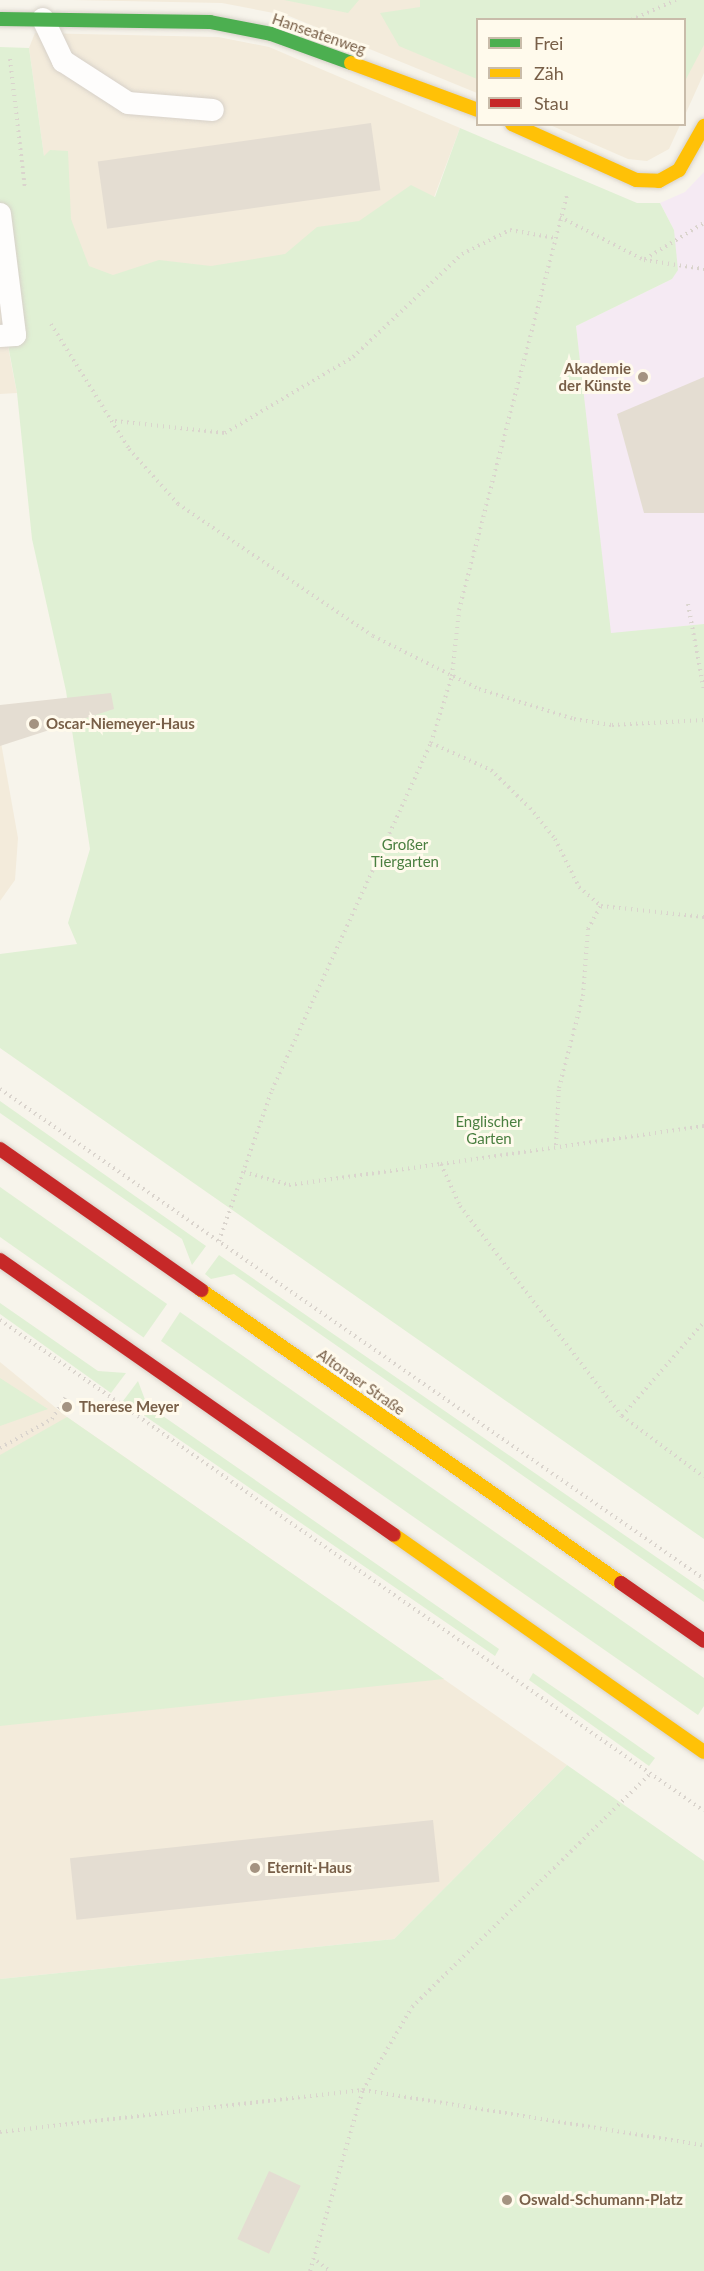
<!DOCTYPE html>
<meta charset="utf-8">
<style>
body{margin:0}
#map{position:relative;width:704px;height:2271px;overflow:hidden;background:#f7f4eb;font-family:Lato,sans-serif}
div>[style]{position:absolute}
.residential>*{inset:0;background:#f3ebdb}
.education>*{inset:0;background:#f5eaf3}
.green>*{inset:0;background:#e0f0d4;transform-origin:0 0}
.building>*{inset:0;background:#e4ddd2;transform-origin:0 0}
.path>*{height:4px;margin-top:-2px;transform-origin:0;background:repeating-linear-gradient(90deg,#dad4cd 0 1.5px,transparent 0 6px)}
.roads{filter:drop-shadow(0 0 2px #d7d1c9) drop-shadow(0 0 2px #d7d1c9)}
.lane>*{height:22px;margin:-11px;padding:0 11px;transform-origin:11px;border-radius:11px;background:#fefdfc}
.fast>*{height:14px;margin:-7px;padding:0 7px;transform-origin:7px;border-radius:7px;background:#4caf50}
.slow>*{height:14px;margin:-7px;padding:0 7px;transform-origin:7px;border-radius:7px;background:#ffc107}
.jam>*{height:14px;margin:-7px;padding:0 7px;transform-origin:7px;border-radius:7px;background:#c62828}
.dots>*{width:16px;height:16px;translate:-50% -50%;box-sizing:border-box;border:3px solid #fffaec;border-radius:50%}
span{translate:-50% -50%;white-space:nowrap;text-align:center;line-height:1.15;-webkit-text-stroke:6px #fffaec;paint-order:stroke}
.street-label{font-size:15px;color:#785f48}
.poi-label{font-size:15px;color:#785f48;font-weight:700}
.right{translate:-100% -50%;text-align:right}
.left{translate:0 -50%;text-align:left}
.park-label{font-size:15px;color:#4a7f40}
.legend{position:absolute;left:476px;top:18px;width:210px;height:108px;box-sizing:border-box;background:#fffaec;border:2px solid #c9bcaa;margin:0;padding:8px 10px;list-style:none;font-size:18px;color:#785f48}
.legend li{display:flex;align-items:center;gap:12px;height:30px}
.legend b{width:30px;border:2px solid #c9bcaa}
</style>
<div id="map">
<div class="residential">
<div style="clip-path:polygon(72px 0,704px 0,704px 73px,685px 115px,684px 20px,478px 20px,477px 93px,289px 16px,222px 3px)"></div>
<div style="clip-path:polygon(35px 33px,218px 37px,269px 47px,460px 128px,416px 245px,63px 293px,29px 48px)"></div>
<div style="clip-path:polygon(550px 125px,680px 125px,669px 149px,647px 161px,628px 159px)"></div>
<div style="clip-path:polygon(0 302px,12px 368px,17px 393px,0 394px)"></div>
<div style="clip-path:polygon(0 737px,18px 838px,15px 880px,0 901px)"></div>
<div style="clip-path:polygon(0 1362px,67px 1417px,567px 1765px,394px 1939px,0 1979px)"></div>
</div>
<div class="education">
<div style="clip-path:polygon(704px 172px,704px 624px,608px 634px,576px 326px,672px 279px,674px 230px,660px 203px,685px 192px)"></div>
</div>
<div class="green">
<div style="clip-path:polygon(284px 0,359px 0,348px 13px)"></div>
<div style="clip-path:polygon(420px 0,704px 0,704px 45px,685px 81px,684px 20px,478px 20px,477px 79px,399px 46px,380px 13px,420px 7px)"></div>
<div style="clip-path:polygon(0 47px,29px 48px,44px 156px,50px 150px,68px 151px,71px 219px,89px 266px,113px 275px,159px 260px,211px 266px,285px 254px,317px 227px,359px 221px,411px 185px,435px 197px,460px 128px,637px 203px,660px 203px,674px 230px,678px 270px,672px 279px,576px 326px,611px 633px,704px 624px,704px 1539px,0 1048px,0 954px,77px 944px,68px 923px,90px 849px,66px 691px,32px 539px,17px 393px,0 302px)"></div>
<div style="clip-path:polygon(0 1101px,206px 1246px,192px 1265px,182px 1239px,0 1113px)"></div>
<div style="left:0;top:1187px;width:204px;height:41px;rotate:35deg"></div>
<div style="clip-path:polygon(219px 1255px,704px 1590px,704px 1602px,234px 1274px,211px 1279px,205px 1274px)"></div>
<div style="clip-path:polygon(0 1303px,98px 1371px,126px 1373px,111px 1393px,0 1314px)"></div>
<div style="clip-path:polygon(180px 1312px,704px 1678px,704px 1706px,698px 1715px,161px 1341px)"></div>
<div style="clip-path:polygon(0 1378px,48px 1409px,0 1426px)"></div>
<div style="clip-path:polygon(138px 1381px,147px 1405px,499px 1649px,495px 1656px,123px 1401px)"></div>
<div style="clip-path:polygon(67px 1417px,444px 1679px,0 1726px,0 1455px)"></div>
<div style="clip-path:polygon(533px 1673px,578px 1704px,655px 1758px,649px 1766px,529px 1680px)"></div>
<div style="clip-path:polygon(567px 1765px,704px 1861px,704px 2271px,0 2271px,0 1979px,394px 1939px)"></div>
</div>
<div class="building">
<div style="left:371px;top:123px;width:68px;height:276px;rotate:82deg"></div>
<div style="clip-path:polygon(704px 377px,704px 513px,644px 513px,617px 414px)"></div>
<div style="clip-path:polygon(111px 693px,114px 709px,0 746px,0 705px)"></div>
<div style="left:433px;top:1820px;width:62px;height:365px;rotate:84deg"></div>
<div style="left:269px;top:2171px;width:35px;height:75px;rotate:25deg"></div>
</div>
<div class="path">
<div style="left:631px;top:20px;width:49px;rotate:-24deg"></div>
<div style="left:10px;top:59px;width:130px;rotate:83.4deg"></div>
<div style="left:560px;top:217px;width:94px;rotate:27.1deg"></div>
<div style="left:644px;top:260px;width:61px;rotate:8.5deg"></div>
<div style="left:645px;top:259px;width:69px;rotate:-31.4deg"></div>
<div style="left:51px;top:324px;width:147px;rotate:58deg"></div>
<div style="left:129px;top:449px;width:74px;rotate:48.3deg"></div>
<div style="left:178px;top:504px;width:235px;rotate:34.1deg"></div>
<div style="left:373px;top:636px;width:119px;rotate:26.6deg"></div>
<div style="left:479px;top:689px;width:100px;rotate:17.5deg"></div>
<div style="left:574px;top:719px;width:38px;rotate:9deg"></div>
<div style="left:612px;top:725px;width:92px;rotate:-3.1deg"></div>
<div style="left:115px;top:421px;width:111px;rotate:6.2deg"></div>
<div style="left:225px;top:433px;width:149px;rotate:-30.7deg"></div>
<div style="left:353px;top:357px;width:150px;rotate:-43.4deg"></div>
<div style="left:462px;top:254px;width:54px;rotate:-26.6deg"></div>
<div style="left:510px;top:230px;width:46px;rotate:10.1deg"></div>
<div style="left:688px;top:604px;width:87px;rotate:79.5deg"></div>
<div style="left:431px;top:743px;width:66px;rotate:24.2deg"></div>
<div style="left:491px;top:770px;width:54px;rotate:44.3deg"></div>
<div style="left:530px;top:808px;width:40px;rotate:51deg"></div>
<div style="left:555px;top:839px;width:54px;rotate:63.4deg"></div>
<div style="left:579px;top:887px;width:29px;rotate:41deg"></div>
<div style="left:601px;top:906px;width:104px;rotate:6.1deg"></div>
<div style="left:0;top:1089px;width:858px;rotate:34.84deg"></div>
<div style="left:556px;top:1145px;width:57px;rotate:-87deg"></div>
<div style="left:559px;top:1088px;width:95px;rotate:-75.4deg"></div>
<div style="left:583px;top:996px;width:67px;rotate:-85.7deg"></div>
<div style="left:588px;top:929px;width:26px;rotate:-61deg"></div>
<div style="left:441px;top:1164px;width:266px;rotate:-8.2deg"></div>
<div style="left:244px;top:1172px;width:47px;rotate:16.1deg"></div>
<div style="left:289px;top:1185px;width:153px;rotate:-7.9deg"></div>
<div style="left:441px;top:1164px;width:46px;rotate:65.7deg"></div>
<div style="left:460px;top:1206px;width:265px;rotate:52.4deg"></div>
<div style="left:622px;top:1416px;width:102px;rotate:36.6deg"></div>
<div style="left:219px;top:1241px;width:160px;rotate:-70.7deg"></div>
<div style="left:272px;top:1090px;width:382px;rotate:-65.4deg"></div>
<div style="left:431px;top:743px;width:70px;rotate:-72.6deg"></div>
<div style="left:452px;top:676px;width:66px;rotate:-83.9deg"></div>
<div style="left:459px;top:610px;width:431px;rotate:-75.4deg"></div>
<div style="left:0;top:1320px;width:858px;rotate:34.89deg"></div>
<div style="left:622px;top:1416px;width:125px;rotate:-48.9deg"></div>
<div style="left:0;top:1448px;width:60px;rotate:-29.1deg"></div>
<div style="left:52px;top:1419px;width:25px;rotate:-58deg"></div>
<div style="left:0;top:2132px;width:365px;rotate:-6.6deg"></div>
<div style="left:363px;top:2090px;width:345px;rotate:9.2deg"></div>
<div style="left:317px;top:2261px;width:16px;rotate:38deg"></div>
<div style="left:310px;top:2271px;width:189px;rotate:-73.7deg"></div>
<div style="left:363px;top:2090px;width:96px;rotate:-59.4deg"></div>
<div style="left:412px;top:2007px;width:334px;rotate:-44.4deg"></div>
</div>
<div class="roads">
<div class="lane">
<div style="left:43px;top:19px;width:47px;rotate:64.5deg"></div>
<div style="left:63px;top:61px;width:77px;rotate:32.9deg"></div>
<div style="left:128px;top:103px;width:85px;rotate:4.7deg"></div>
<div style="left:0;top:214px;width:122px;rotate:82.9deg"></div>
<div style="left:15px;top:335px;width:15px;rotate:176deg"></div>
</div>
<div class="fast">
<div style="left:0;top:19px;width:210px;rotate:0.8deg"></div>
<div style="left:210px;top:22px;width:62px;rotate:11.1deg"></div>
<div style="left:271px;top:34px;width:85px;rotate:19.9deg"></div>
</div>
<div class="slow">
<div style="left:351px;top:63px;width:135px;rotate:20.3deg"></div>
<div style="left:512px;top:124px;width:136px;rotate:24.3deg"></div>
<div style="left:636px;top:180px;width:23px;rotate:2deg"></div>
<div style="left:659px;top:181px;width:23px;rotate:-29deg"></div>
<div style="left:679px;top:170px;width:51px;rotate:-60.4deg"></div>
<div style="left:201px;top:1290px;width:512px;rotate:34.9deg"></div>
<div style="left:394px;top:1535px;width:378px;rotate:35deg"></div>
</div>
<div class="jam">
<div style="left:0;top:1149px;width:246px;rotate:35deg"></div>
<div style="left:0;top:1260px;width:480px;rotate:34.9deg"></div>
<div style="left:621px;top:1583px;width:101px;rotate:34.9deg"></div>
</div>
</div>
<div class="dots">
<div style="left:643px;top:377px;background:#a49381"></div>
<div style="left:34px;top:724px;background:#a49381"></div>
<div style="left:67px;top:1407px;background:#a49381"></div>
<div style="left:255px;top:1868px;background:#a49381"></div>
<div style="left:507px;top:2200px;background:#a49381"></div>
</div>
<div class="street-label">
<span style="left:319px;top:34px;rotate:19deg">Hanseatenweg</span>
<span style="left:361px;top:1382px;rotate:35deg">Altonaer Straße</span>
</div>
<div class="poi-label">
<span class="right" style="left:631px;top:377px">Akademie<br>der Künste</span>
<span class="left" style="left:46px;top:724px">Oscar-Niemeyer-Haus</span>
<span class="left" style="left:79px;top:1407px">Therese Meyer</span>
<span class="left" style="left:267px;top:1868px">Eternit-Haus</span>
<span class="left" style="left:519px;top:2200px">Oswald-Schumann-Platz</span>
</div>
<div class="park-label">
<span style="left:405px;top:853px">Großer<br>Tiergarten</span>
<span style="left:489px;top:1130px">Englischer<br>Garten</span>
</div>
<ul class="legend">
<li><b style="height:8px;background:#4caf50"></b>Frei</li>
<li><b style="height:8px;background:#ffc107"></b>Zäh</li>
<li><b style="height:8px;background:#c62828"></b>Stau</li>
</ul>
</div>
